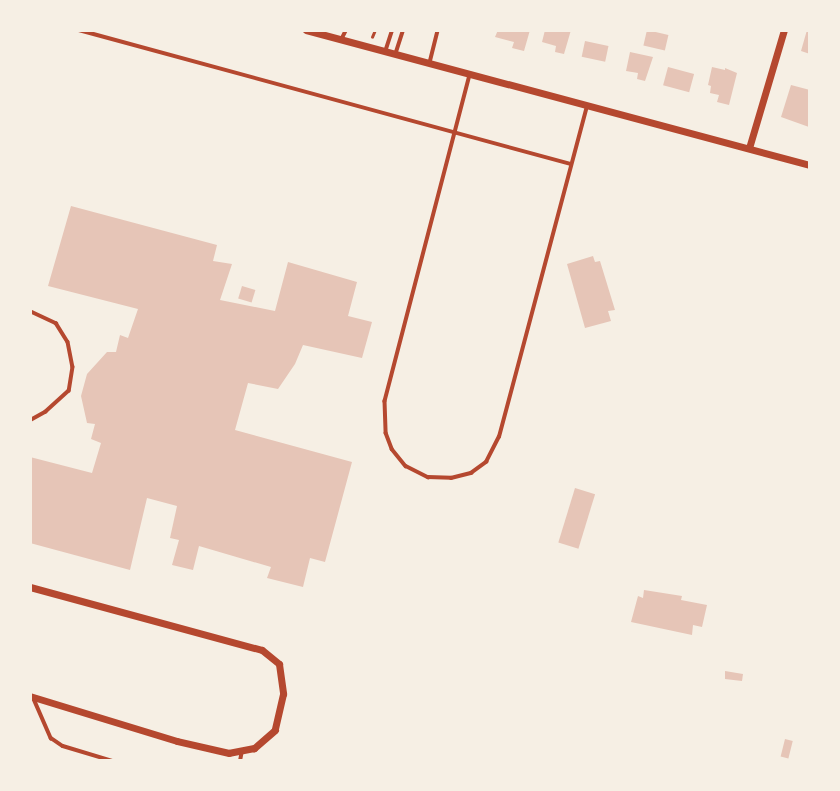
<!DOCTYPE html>
<style>
body{margin:0}
#map{position:relative;width:840px;height:791px;overflow:hidden;background:#f6efe4;font-family:Helvetica,sans-serif}
div>[style]{position:absolute}
.building>*{inset:0;background:#e6c5b7;transform-origin:0 0}
.path>*{height:2.5px;margin:-1.25px;padding:0 1.25px;transform-origin:1.25px;border-radius:1.25px;background:#b5482f}
.service>*{height:3.5px;margin:-1.75px;padding:0 1.75px;transform-origin:1.75px;border-radius:1.75px;background:#b5482f}
.minor>*{height:7px;margin:-3.5px;padding:0 3.5px;transform-origin:3.5px;border-radius:3.5px;background:#b5482f}
span{translate:-50% -50%;white-space:nowrap;text-align:center;line-height:1.15;-webkit-text-stroke:6px #f6efe4;paint-order:stroke}
.frame{position:absolute;inset:0;border:32px solid #f6efe4;pointer-events:none}
</style>
<div id="map">
<div class="building">
<div style="clip-path:polygon(498px 30px,530px 30px,524px 51px,512px 48px,514px 42px,495px 37px)"></div>
<div style="clip-path:polygon(545px 30px,571px 30px,564px 54px,555px 52px,556px 46px,542px 42px)"></div>
<div style="left:647px;top:30px;width:22px;height:16px;rotate:13deg"></div>
<div style="clip-path:polygon(807px 30px,810px 30px,810px 54px,801px 51px)"></div>
<div style="left:585px;top:41px;width:24px;height:16px;rotate:12deg"></div>
<div style="clip-path:polygon(630px 52px,653px 57px,645px 81px,637px 79px,638px 73px,626px 71px)"></div>
<div style="left:668px;top:67px;width:27px;height:19px;rotate:15deg"></div>
<div style="clip-path:polygon(712px 67px,725px 70px,725px 68px,737px 73px,729px 105px,717px 102px,719px 95px,710px 93px,711px 86px,708px 85px)"></div>
<div style="clip-path:polygon(791px 85px,810px 90px,809px 127px,781px 117px)"></div>
<div style="clip-path:polygon(71px 206px,217px 245px,213px 261px,232px 264px,220px 300px,275px 311px,288px 262px,357px 282px,348px 316px,372px 322px,362px 358px,303px 345px,295px 364px,278px 389px,248px 383px,235px 430px,352px 462px,325px 562px,310px 558px,303px 587px,267px 578px,271px 567px,199px 546px,193px 570px,172px 565px,179px 540px,170px 538px,177px 506px,147px 498px,130px 570px,30px 543px,30px 457px,92px 473px,101px 443px,91px 439px,95px 424px,87px 423px,81px 396px,87px 374px,107px 352px,116px 352px,120px 335px,128px 338px,138px 309px,48px 286px)"></div>
<div style="clip-path:polygon(593px 256px,595px 262px,600px 261px,615px 310px,608px 311px,611px 321px,585px 328px,567px 264px)"></div>
<div style="left:242px;top:286px;width:14px;height:13px;rotate:17deg"></div>
<div style="left:575px;top:488px;width:21px;height:57px;rotate:17deg"></div>
<div style="clip-path:polygon(644px 590px,682px 596px,681px 600px,707px 605px,702px 627px,693px 625px,692px 635px,631px 622px,638px 596px,643px 598px)"></div>
<div style="clip-path:polygon(725px 671px,743px 674px,742px 681px,725px 679px)"></div>
<div style="left:785px;top:739px;width:8px;height:18px;rotate:14deg"></div>
</div>
<div class="path">
<div style="left:372px;top:37px;width:8px;rotate:-67deg"></div>
</div>
<div class="service">
<div style="left:79px;top:30px;width:510px;rotate:15.24deg"></div>
<div style="left:342px;top:38px;width:9px;rotate:-63deg"></div>
<div style="left:386px;top:49px;width:20px;rotate:-72deg"></div>
<div style="left:396px;top:52px;width:23px;rotate:-72deg"></div>
<div style="left:430px;top:61px;width:32px;rotate:-76deg"></div>
<div style="left:470px;top:75px;width:337px;rotate:104.6deg"></div>
<div style="left:385px;top:401px;width:32px;rotate:88deg"></div>
<div style="left:386px;top:433px;width:17px;rotate:69deg"></div>
<div style="left:392px;top:449px;width:22px;rotate:51deg"></div>
<div style="left:406px;top:466px;width:25px;rotate:27deg"></div>
<div style="left:428px;top:477px;width:23px;rotate:2deg"></div>
<div style="left:451px;top:478px;width:21px;rotate:-14deg"></div>
<div style="left:471px;top:473px;width:19px;rotate:-36deg"></div>
<div style="left:486px;top:462px;width:28px;rotate:-63deg"></div>
<div style="left:499px;top:437px;width:342px;rotate:-75.1deg"></div>
<div style="left:30px;top:311px;width:29px;rotate:25deg"></div>
<div style="left:56px;top:323px;width:22px;rotate:58deg"></div>
<div style="left:68px;top:342px;width:25px;rotate:79deg"></div>
<div style="left:73px;top:367px;width:24px;rotate:99deg"></div>
<div style="left:69px;top:391px;width:31px;rotate:138deg"></div>
<div style="left:46px;top:412px;width:18px;rotate:151deg"></div>
<div style="left:34px;top:699px;width:43px;rotate:66.4deg"></div>
<div style="left:51px;top:738px;width:14px;rotate:34deg"></div>
<div style="left:63px;top:746px;width:52px;rotate:16.7deg"></div>
<div style="left:240px;top:761px;width:10px;rotate:-79deg"></div>
</div>
<div class="minor">
<div style="left:306px;top:30px;width:522px;rotate:15deg"></div>
<div style="left:749px;top:148px;width:123px;rotate:-73.5deg"></div>
<div style="left:30px;top:587px;width:240px;rotate:15.2deg"></div>
<div style="left:262px;top:650px;width:22px;rotate:39deg"></div>
<div style="left:279px;top:664px;width:30px;rotate:82deg"></div>
<div style="left:283px;top:694px;width:37px;rotate:103deg"></div>
<div style="left:275px;top:730px;width:28px;rotate:139deg"></div>
<div style="left:254px;top:748px;width:25px;rotate:169deg"></div>
<div style="left:229px;top:753px;width:53px;rotate:-167deg"></div>
<div style="left:177px;top:741px;width:154px;rotate:-163deg"></div>
</div>
<div class="frame"></div>
</div>
